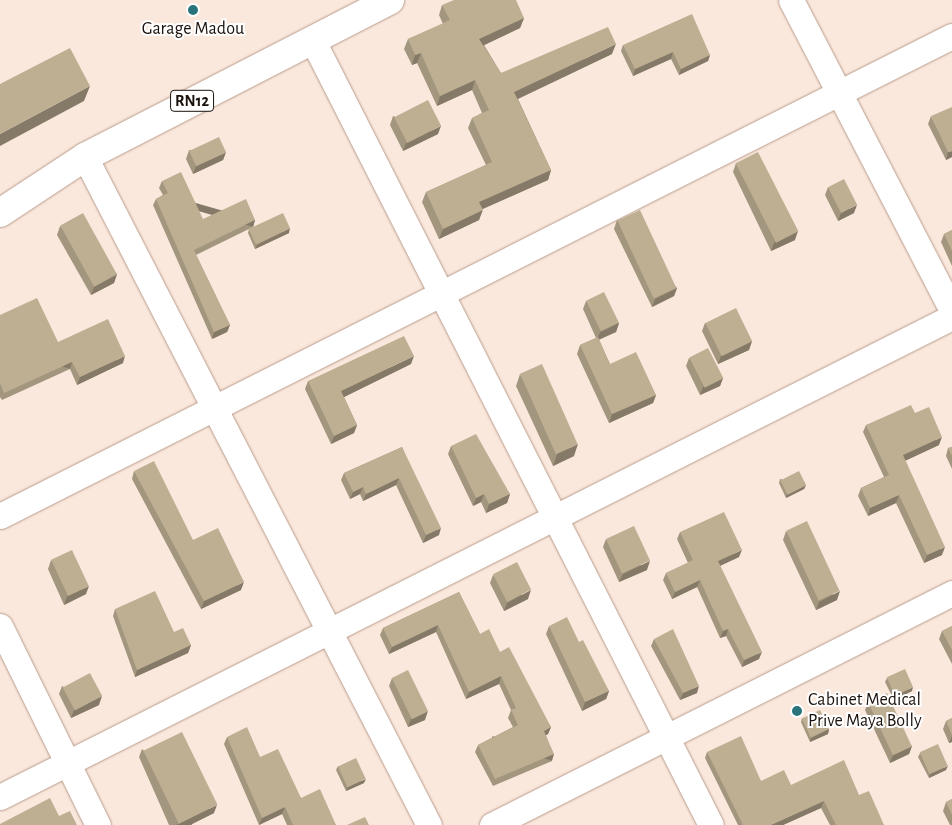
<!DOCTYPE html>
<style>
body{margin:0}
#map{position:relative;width:952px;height:825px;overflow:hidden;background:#fbe8dd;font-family:"Alegreya Sans",sans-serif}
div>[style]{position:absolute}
.roads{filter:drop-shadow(0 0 1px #b99c8b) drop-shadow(0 0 1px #b99c8b)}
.minor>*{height:25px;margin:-12.5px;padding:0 12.5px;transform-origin:12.5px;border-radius:12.5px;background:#fff}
.major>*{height:28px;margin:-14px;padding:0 14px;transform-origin:14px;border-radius:14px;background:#fff}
.wall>*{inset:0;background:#a3967e}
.shaded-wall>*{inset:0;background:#857a67;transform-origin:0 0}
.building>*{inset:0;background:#beaf93;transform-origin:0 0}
.dots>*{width:14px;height:14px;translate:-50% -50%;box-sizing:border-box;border:2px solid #fff;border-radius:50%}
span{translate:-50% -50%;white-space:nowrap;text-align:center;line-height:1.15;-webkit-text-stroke:4px #fff;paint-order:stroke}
.shield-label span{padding:1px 4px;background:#fff;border:1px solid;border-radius:4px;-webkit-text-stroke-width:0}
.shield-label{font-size:16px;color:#1b110b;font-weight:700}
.poi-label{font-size:18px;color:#1b110b}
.left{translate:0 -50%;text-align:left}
</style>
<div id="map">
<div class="roads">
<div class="minor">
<div style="left:791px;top:0;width:350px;rotate:62.6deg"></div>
<div style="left:312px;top:39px;width:881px;rotate:63.09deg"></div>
<div style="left:85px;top:157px;width:751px;rotate:62.75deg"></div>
<div style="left:0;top:516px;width:1066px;rotate:-26.76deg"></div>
<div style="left:0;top:626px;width:222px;rotate:63.8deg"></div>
<div style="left:0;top:797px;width:1066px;rotate:-26.76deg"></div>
<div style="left:492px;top:825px;width:515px;rotate:-26.76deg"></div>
</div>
<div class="major">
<div style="left:0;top:213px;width:102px;rotate:-33.4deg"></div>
<div style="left:85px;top:157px;width:343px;rotate:-27.2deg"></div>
</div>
</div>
<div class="wall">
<div style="clip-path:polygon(442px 5px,524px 18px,520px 28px,484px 45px,501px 73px,612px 54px,518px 99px,551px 170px,548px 180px,482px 209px,479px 220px,439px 239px,422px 202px,426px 192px,486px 165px,468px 128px,472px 118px,482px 113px,472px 90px,437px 106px,417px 63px,412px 65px,404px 49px,408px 39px,443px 24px,439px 15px)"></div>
<div style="clip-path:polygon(623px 45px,710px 55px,708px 61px,679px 75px,671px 59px,633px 76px,621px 51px)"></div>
<div style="clip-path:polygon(393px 116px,438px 134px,403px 151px,390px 125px)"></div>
<div style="clip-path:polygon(931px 116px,952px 157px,946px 160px,928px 124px)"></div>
<div style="clip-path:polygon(189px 150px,226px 152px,223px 160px,193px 174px,186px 159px)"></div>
<div style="clip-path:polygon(736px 163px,795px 240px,771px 251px,733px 172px)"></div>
<div style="clip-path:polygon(162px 181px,203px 219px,255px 220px,253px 227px,196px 255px,230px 325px,227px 332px,212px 339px,153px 205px,156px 199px,163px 195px,159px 188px)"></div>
<div style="clip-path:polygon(828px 187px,854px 213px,838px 221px,825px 195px)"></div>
<div style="clip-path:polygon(617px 220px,677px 288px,674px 296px,652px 307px,614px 229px)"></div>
<div style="clip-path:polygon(60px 226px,117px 274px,114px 283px,91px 295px,57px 235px)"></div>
<div style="clip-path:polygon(249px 229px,289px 233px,255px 249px,248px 233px)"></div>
<div style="clip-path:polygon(952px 230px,952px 266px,941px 242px,944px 234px)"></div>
<div style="clip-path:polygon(586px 301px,619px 323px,616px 332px,599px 340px,610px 364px,656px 395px,653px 403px,609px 423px,577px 354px,580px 345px,596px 338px,583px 309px)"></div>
<div style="clip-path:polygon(0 315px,58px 342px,123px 363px,77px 385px,70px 369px,2px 400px,0 397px)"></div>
<div style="clip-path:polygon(705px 323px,752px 341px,749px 350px,718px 364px,702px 331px)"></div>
<div style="clip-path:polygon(689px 358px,723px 378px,720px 386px,700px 395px,686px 366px)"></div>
<div style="clip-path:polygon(411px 364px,344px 397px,357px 425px,354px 433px,331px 444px,305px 389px,308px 381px)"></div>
<div style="clip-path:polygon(520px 374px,574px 456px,553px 466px,516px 386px)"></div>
<div style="clip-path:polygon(915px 413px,939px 445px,905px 461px,942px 555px,924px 563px,896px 503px,868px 516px,858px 496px,861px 488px,884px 477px,863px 432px,866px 425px)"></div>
<div style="clip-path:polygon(451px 446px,510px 494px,507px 503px,486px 513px,481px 502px,473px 506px,448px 454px)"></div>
<div style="clip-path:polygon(402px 447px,439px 535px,423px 543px,396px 485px,363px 501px,360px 494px,350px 499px,341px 480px,344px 473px)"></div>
<div style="clip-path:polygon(952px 447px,952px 469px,946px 456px,948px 448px)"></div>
<div style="clip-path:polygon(134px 471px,193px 540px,241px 590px,201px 609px,132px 479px)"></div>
<div style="clip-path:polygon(780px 479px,806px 485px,804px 489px,786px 498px,779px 483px)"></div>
<div style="clip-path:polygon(786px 531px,837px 600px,816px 610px,783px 540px)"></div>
<div style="clip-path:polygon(680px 532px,739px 557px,720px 566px,759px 659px,742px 667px,726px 636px,720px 638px,697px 587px,672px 599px,663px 580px,666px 573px,688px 563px,677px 539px)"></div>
<div style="clip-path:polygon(606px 539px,647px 570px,619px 582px,603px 547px)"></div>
<div style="clip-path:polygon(51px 560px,86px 594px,64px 605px,48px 569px)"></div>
<div style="clip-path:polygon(493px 575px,528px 599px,504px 611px,490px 583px)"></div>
<div style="clip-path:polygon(459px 592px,480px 634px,500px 652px,551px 727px,548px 734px,546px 735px,552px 761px,493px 786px,475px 752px,478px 745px,513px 727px,508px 718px,511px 710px,499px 684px,466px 699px,436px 632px,389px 654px,380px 635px,383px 628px)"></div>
<div style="clip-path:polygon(115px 609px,174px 632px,191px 645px,188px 653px,135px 677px,113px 616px)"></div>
<div style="clip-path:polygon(549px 626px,579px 642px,609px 691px,606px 699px,582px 711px,546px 634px)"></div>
<div style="clip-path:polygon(952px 626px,952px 664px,939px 639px,942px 631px)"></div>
<div style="clip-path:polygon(654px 639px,697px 693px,680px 700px,651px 646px)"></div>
<div style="clip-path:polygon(392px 678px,425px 720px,408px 727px,389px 686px)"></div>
<div style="clip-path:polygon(887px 678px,912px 691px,894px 700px,885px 682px)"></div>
<div style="clip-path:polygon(62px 686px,99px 705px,71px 718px,59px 694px)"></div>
<div style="clip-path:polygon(868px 702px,912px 746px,909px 754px,890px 763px,865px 710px)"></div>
<div style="clip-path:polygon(802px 718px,829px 729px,828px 734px,810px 742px,801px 722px)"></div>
<div style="clip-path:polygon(952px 718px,952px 742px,949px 743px,943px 729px,946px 721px)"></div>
<div style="clip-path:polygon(227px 737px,260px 757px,301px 798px,336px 825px,287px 825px,282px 814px,259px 825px,224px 744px)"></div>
<div style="clip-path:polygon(142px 749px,214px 813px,192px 824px,192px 825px,169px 825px,139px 757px)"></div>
<div style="clip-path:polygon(707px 752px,761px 781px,859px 795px,884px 825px,830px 825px,821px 808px,783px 825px,738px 825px,705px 758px)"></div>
<div style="clip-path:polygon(920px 753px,946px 770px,929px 778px,918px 757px)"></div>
<div style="clip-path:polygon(338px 766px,364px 783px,346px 791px,336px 770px)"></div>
<div style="clip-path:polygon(952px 799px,952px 825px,950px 825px,943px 811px,946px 802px)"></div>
</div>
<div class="shaded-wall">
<div style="clip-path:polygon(524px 18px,520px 28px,476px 49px,479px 39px)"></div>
<div style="clip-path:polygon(616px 44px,612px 54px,511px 102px,514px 92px)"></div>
<div style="clip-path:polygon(673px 52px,671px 59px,633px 76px,635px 69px)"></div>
<div style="clip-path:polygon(421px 53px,417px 63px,412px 65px,415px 55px)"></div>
<div style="clip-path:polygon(710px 55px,708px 61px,679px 75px,681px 69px)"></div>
<div style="clip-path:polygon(475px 80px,472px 90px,437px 106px,440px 96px)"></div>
<div style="clip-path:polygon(90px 86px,84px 101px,0 146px,0 134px)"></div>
<div style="clip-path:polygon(441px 126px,438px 134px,403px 151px,406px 143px)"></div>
<div style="clip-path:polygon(952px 151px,952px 157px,946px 160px,948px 152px)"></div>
<div style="clip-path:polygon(226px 152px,223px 160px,193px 174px,196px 166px)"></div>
<div style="clip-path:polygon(551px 170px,548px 180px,476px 212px,479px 202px)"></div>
<div style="clip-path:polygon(857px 205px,854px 213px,838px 221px,841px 213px)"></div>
<div style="clip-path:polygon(483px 210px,479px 220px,439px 239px,443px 229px)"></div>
<div style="left:255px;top:220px;width:7px;height:68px;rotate:106deg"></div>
<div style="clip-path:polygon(290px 228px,289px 233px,255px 249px,257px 245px)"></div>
<div style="clip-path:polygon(798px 231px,795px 240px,771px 251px,774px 243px)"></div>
<div style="clip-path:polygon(117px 274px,114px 283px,91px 295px,94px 287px)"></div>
<div style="clip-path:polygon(677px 288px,674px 296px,652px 307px,655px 299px)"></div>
<div style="clip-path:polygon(619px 323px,616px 332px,597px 340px,600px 332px)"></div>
<div style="clip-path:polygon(230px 325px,227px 332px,212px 339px,214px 332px)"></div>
<div style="clip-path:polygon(752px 341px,749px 350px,718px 364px,721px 356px)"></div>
<div style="clip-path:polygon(125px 356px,123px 363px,77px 385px,80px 377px)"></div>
<div style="clip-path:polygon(414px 356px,411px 364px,338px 400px,341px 391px)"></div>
<div style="left:72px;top:362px;width:7px;height:75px;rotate:106deg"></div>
<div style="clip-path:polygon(723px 378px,720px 386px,700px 395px,703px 387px)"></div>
<div style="clip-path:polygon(656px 395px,653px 403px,609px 423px,612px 414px)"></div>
<div style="clip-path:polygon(357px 425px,354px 433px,331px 444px,334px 436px)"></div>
<div style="clip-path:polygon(942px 437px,939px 445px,900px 463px,903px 455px)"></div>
<div style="clip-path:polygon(578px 444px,574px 456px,553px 466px,557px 454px)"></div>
<div style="clip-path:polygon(399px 478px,396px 485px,363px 501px,366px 494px)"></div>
<div style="clip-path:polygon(806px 485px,804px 489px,786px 498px,787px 494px)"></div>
<div style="clip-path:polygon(363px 487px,360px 494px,350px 499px,353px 492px)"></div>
<div style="clip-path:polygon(484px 494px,481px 502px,473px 506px,476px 498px)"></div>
<div style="clip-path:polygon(510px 494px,507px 503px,486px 513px,489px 504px)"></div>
<div style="clip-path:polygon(899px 495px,896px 503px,868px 516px,870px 508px)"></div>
<div style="clip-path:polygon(441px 528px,439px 535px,423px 543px,426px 535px)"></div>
<div style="clip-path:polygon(945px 547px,942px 555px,924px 563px,927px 555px)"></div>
<div style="clip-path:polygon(742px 550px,739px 557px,715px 568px,718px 561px)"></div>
<div style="clip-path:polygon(650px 561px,647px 570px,619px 582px,623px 574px)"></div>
<div style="clip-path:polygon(700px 580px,697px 587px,672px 599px,675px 592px)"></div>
<div style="clip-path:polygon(244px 582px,241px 590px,201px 609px,204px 601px)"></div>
<div style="clip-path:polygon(89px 586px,86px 594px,64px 605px,67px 596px)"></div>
<div style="clip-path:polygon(531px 590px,528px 599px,504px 611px,507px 603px)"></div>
<div style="clip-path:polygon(840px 591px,837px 600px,816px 610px,819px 602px)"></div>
<div style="clip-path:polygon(438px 625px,436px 632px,389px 654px,392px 647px)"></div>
<div style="clip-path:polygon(728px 629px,726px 636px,720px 638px,723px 631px)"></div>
<div style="clip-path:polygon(191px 645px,188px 653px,135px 677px,137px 670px)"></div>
<div style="clip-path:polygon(762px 652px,759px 659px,742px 667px,744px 660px)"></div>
<div style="clip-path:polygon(501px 676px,499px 684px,466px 699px,469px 692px)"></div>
<div style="clip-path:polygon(699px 686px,697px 693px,680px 700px,683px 693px)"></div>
<div style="clip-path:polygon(913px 687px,912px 691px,894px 700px,896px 696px)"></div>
<div style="clip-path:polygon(609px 691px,606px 699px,582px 711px,585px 702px)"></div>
<div style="clip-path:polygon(102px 696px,99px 705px,71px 718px,74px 710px)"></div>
<div style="clip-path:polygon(428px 711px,425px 720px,408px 727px,411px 719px)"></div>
<div style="clip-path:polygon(551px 727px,548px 734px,541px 738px,544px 731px)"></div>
<div style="clip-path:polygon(829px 729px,828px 734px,810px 742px,811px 738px)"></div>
<div style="clip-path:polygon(952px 736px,952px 742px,949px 743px)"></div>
<div style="clip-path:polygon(912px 746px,909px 754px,890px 763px,893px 755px)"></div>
<div style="left:554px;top:754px;width:7px;height:64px;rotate:106deg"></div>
<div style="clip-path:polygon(948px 766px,946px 770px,929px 778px,930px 774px)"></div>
<div style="clip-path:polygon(366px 779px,364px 783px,346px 791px,348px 787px)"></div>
<div style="clip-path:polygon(824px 801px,821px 808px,783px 825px,771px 825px)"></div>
<div style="clip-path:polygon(217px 805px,214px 813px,190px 825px,176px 825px)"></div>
<div style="clip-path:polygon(285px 807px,282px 814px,259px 825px,262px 818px)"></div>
</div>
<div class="building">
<div style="clip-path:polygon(454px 0,516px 0,524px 18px,479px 39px,501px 73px,608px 27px,616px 44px,514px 92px,551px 170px,479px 202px,483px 210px,443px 229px,426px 192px,492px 162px,472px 118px,489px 110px,475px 80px,440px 96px,421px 53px,415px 55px,408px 39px,450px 20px,442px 5px)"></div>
<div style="clip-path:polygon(692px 14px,710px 55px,681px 69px,673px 52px,635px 69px,623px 45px)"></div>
<div style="clip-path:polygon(70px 48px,90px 86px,0 134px,0 84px)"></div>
<div style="left:428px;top:100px;width:29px;height:38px;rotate:63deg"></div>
<div style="clip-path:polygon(952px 107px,952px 151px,948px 152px,931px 116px)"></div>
<div style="left:219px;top:137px;width:17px;height:33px;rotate:65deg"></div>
<div style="left:758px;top:152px;width:89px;height:25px;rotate:63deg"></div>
<div style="clip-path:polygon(181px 172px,203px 219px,246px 199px,255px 220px,194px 250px,230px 325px,214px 332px,156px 199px,168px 193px,162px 181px)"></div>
<div style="left:844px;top:179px;width:29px;height:18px;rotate:63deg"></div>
<div style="left:640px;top:210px;width:86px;height:25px;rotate:65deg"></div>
<div style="left:83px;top:213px;width:70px;height:26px;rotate:61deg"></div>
<div style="left:283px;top:213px;width:17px;height:38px;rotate:65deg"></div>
<div style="clip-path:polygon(952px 230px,952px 251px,944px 234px)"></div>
<div style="left:604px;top:292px;width:34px;height:20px;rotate:64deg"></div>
<div style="clip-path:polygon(37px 298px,58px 342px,108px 319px,125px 356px,80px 377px,72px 362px,4px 393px,0 383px,0 315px)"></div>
<div style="left:736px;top:308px;width:37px;height:34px;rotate:64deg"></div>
<div style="clip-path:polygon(404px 336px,414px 356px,341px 391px,357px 425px,334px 436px,308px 381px)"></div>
<div style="clip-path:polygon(598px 337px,610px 364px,636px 352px,656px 395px,612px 414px,580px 345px)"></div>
<div style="left:708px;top:348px;width:34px;height:21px;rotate:63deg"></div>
<div style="left:542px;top:364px;width:88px;height:24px;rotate:66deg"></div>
<div style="clip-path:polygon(911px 405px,915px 413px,929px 407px,942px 437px,903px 455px,945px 547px,927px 555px,899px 495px,870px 508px,861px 488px,889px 475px,866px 425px)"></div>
<div style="clip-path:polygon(476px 434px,510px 494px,489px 504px,484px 494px,476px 498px,451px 446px)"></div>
<div style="clip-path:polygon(402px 447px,441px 528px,426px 535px,399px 478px,366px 494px,363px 487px,353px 492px,344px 473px)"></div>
<div style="clip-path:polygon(952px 447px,952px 456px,948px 448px)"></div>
<div style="clip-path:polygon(154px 461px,193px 540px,218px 528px,244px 582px,204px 601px,134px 471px)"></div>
<div style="left:799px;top:471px;width:16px;height:21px;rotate:63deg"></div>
<div style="clip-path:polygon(724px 512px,742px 550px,718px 561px,762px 652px,744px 660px,728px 629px,723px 631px,700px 580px,675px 592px,666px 573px,693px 560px,680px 532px)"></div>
<div style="left:807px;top:521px;width:77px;height:23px;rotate:65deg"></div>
<div style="left:634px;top:526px;width:38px;height:31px;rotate:65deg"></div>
<div style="left:72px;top:550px;width:40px;height:23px;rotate:65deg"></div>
<div style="left:517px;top:562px;width:31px;height:27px;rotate:63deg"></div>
<div style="clip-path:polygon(155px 591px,174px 632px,183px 628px,191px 645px,137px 670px,115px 609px)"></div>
<div style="clip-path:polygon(459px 592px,480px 634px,489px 629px,500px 652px,509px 647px,551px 727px,544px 731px,554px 754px,495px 779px,478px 745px,518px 725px,511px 710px,516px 708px,501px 676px,469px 692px,438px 625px,392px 647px,383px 628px)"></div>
<div style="clip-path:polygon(567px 617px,579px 642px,583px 640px,609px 691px,585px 702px,549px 626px)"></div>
<div style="clip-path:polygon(952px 626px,952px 650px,942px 631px)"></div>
<div style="clip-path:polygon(673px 629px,699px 686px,683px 693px,654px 639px)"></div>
<div style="left:905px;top:669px;width:20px;height:20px;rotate:66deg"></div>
<div style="left:408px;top:670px;width:46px;height:18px;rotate:64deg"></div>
<div style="left:90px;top:673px;width:26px;height:31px;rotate:62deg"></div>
<div style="left:887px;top:693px;width:59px;height:21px;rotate:65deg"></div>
<div style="left:820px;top:710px;width:21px;height:20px;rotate:65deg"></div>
<div style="clip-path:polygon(952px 718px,952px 735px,946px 721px)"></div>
<div style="clip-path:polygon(247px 727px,260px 757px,278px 749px,301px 798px,320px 789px,336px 825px,293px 825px,285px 807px,262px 818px,227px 737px)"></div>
<div style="left:182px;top:732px;width:81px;height:43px;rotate:64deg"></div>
<div style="clip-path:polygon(741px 736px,761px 781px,784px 770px,791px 785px,844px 760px,859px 795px,869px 791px,884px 825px,836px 825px,824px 801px,771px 825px,743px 825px,707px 752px)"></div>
<div style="left:938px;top:744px;width:24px;height:20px;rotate:66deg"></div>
<div style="left:356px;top:758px;width:23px;height:20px;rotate:65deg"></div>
<div style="clip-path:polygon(50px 798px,59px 816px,70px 811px,77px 825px,0 825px,0 824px)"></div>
<div style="clip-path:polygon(952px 799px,952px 815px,946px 802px)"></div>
<div style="clip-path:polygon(365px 817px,369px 825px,347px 825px)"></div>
</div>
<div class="dots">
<div style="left:193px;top:10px;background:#29737b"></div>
<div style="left:797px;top:711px;background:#29737b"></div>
</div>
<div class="shield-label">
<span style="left:192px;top:101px">RN12</span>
</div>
<div class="poi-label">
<span style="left:193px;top:29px">Garage Madou</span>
<span class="left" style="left:808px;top:711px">Cabinet Medical<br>Prive Maya Bolly</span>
</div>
</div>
